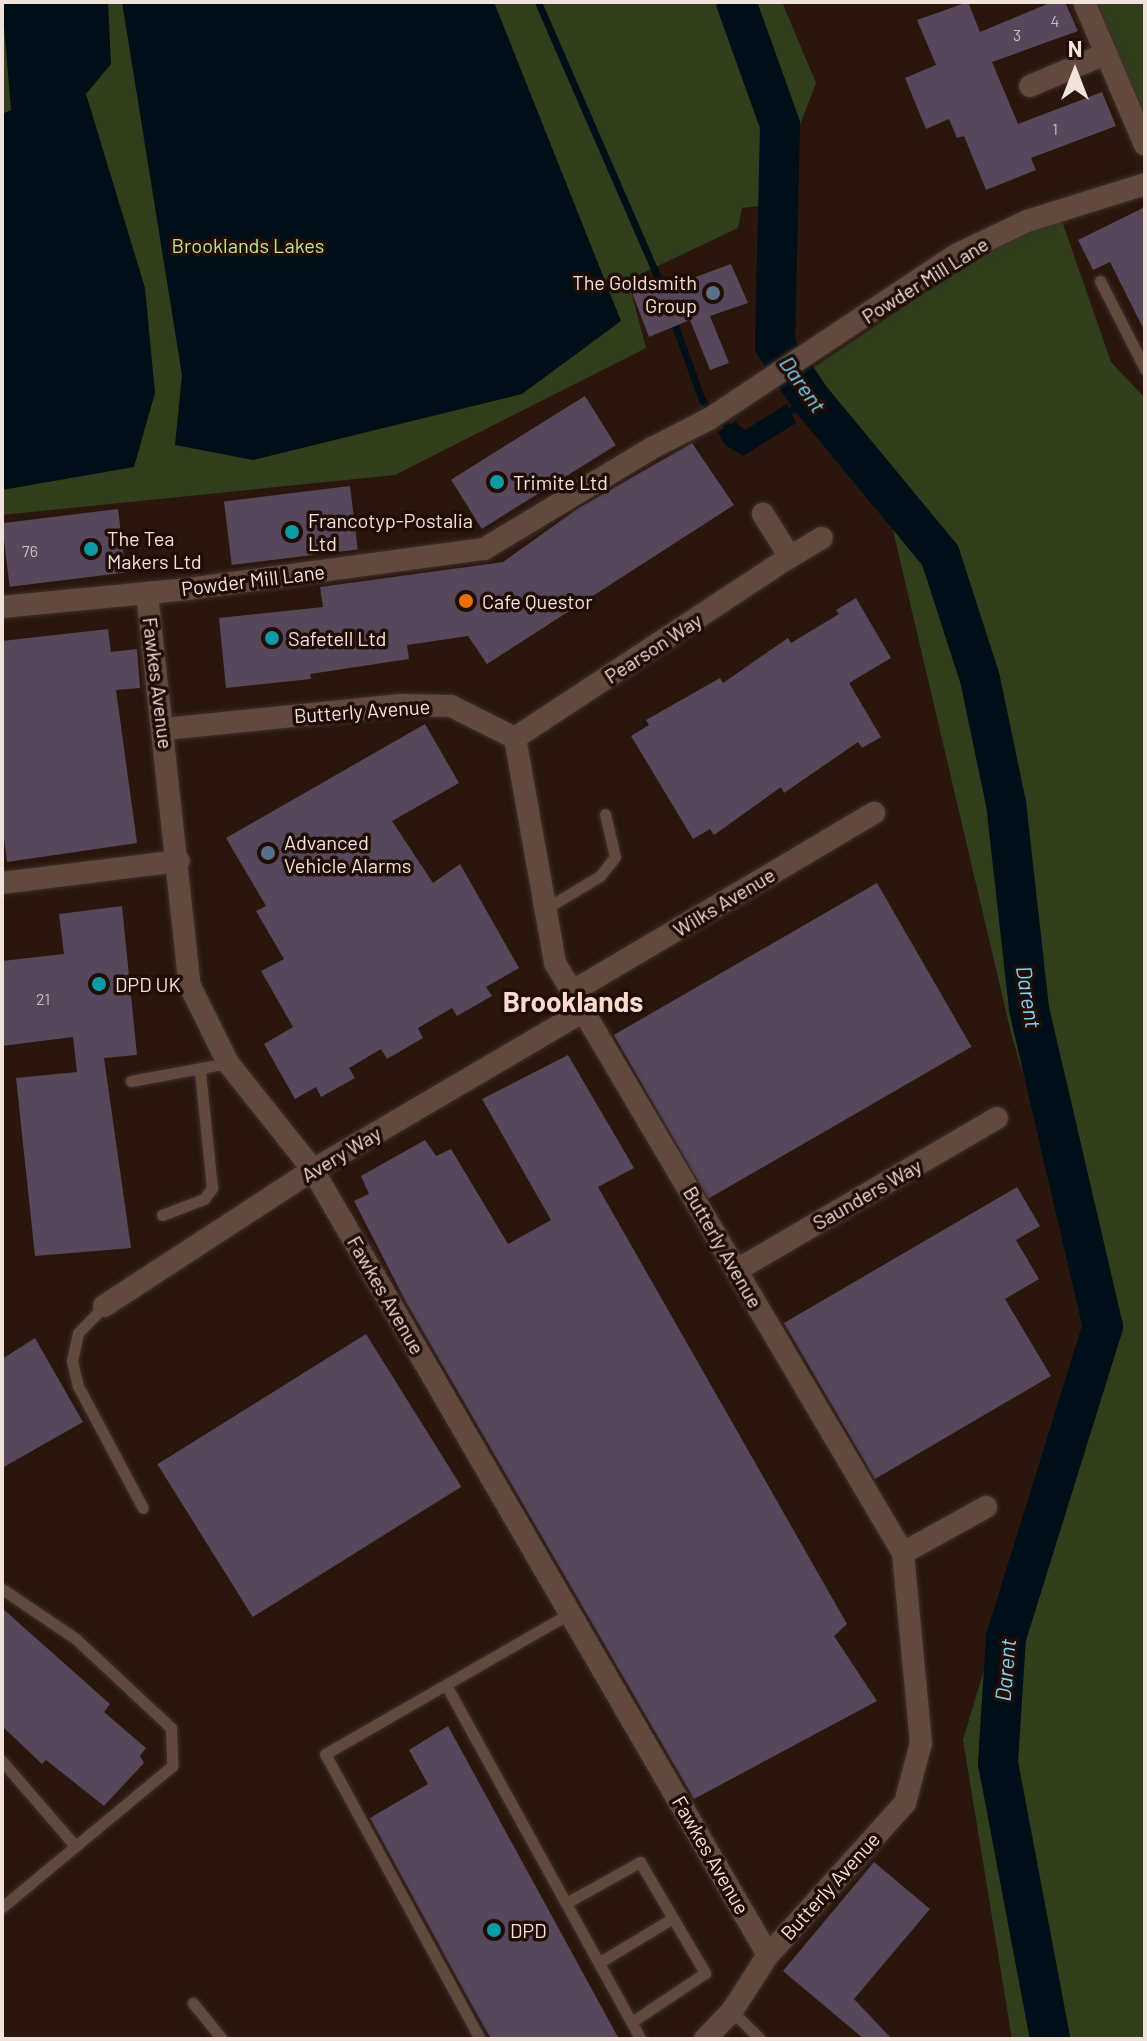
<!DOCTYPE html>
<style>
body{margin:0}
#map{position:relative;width:1147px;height:2041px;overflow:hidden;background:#2a160d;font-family:Barlow,sans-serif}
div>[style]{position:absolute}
.green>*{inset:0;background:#303e1c}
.water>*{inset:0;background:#000e17}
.stream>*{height:7px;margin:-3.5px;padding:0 3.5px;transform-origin:3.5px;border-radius:3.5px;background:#000e17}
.river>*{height:40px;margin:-20px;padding:0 20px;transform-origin:20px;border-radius:20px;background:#000e17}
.building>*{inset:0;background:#56475a;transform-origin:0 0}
.roads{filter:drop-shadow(0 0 2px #3f302c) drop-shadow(0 0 2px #3f302c)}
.service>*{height:11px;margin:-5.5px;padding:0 5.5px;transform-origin:5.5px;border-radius:5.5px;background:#61493e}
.minor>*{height:22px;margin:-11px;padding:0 11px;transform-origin:11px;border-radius:11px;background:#61493e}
.dots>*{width:22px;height:22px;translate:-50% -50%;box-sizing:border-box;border:4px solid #200d05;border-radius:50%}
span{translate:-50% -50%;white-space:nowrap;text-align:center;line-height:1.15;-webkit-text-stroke:7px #200d05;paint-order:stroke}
.number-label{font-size:16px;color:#cabcbc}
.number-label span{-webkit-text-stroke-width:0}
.park-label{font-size:20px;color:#c0e58c}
.street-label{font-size:20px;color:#f1e3dc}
.poi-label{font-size:20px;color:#f1e3dc}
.right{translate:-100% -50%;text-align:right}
.left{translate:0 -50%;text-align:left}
.water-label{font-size:22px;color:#7dd4f6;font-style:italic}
.district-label{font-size:28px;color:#f9dccf;font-weight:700}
.frame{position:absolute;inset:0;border:4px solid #f1e3dc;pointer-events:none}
.north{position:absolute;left:1035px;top:32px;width:80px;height:80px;-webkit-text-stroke:6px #200d05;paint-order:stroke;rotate:0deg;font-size:22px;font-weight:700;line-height:32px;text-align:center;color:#f1e3dc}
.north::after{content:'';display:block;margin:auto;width:28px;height:36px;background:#f1e3dc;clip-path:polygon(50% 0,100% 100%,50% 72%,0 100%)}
</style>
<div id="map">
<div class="green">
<div style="clip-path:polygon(2px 2px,782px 2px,816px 83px,769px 205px,742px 208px,738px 228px,628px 280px,646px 348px,395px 475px,2px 515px)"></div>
<div style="clip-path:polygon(1097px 2px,1145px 2px,1145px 124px)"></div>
<div style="clip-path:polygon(1062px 221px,1111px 362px,1145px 398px,1145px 2039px,1012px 2039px,963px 1740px,1085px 1333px,1056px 1184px,1012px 1037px,891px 522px,808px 418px,807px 372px,1000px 242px)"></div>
</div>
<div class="water">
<div style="clip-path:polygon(2px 2px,108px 2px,111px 64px,86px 94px,145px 288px,155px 393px,134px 467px,2px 490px,2px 114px,11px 110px)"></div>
<div style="clip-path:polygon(122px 2px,494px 2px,621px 321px,522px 394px,253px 460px,175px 445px,182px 375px)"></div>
<div style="clip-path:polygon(787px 404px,796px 423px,743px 456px,725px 445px,718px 432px,735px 422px,745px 430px)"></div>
</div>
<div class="stream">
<div style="left:538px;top:2px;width:322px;rotate:66.5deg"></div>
<div style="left:673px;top:320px;width:85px;rotate:70.1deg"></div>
<div style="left:702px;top:400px;width:47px;rotate:46.7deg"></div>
<div style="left:785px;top:414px;width:30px;rotate:-33deg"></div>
</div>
<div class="river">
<div style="left:736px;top:2px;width:131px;rotate:70.3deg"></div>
<div style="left:780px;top:125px;width:220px;rotate:91.3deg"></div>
<div style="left:775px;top:345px;width:64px;rotate:56.6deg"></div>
<div style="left:810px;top:398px;width:204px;rotate:50.4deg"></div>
<div style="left:940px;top:555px;width:130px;rotate:72.1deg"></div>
<div style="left:980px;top:679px;width:127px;rotate:78.2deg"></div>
<div style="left:1006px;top:803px;width:207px;rotate:83.6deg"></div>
<div style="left:1029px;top:1009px;width:326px;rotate:76.9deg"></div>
<div style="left:1103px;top:1326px;width:327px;rotate:107.3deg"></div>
<div style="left:1006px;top:1638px;width:125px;rotate:93.7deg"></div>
<div style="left:998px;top:1763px;width:281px;rotate:79.3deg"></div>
</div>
<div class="building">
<div style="clip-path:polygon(968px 2px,980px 32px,1052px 2px,1065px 2px,1078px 31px,992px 62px,1018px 124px,1102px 92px,1116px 126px,1031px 158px,1036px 170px,986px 190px,964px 136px,957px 138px,949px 119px,926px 129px,905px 78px,936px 65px,917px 20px)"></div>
<div style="clip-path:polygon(1145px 207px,1145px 332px,1110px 262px,1093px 270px,1078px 240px)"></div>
<div style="clip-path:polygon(731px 264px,748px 303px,710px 316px,729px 363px,710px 370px,690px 320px,649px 337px,631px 290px,656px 280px,660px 290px)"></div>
<div style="left:585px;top:396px;width:58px;height:158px;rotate:58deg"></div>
<div style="clip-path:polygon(692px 443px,734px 505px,487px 664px,468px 636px,407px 645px,409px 659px,310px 674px,311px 679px,226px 688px,219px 618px,323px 607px,320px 587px,503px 562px,577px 509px)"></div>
<div style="left:350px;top:486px;width:64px;height:127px;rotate:83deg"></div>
<div style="left:118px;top:509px;width:64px;height:117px;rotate:83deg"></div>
<div style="clip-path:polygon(856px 598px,891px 658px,849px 683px,881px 737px,862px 748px,858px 742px,784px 793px,781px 787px,714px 835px,710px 829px,693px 839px,631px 736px,649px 725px,646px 720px,720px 678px,723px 683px,788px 638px,791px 643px,839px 614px,836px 610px)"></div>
<div style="clip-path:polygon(108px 629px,111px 652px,137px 649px,140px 688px,116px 690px,137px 843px,7px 862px,2px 823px,2px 641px)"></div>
<div style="clip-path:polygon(425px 724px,459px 783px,392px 821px,433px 883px,460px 864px,519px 968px,486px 987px,492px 996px,457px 1016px,452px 1008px,418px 1028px,423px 1038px,387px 1059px,381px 1049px,349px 1068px,355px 1078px,321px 1097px,316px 1087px,295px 1099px,264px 1044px,293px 1027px,261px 971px,284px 959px,256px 911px,266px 906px,226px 838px)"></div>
<div style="left:877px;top:883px;width:189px;height:304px;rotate:60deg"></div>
<div style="clip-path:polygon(122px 906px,137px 1055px,104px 1058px,131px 1248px,35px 1256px,16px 1078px,77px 1072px,73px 1037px,2px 1046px,2px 961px,64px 954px,59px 914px)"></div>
<div style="clip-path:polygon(568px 1055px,634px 1168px,598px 1187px,847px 1624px,834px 1636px,877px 1701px,694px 1799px,406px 1302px,354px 1201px,369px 1194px,361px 1176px,425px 1140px,436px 1156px,451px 1149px,508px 1244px,551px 1220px,482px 1099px)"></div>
<div style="clip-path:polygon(1017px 1187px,1040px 1226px,1016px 1240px,1039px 1279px,1005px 1299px,1051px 1376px,875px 1479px,784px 1323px)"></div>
<div style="left:366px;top:1334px;width:180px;height:246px;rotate:58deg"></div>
<div style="clip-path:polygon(35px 1338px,83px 1422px,2px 1468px,2px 1359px)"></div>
<div style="clip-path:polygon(2px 1608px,110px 1704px,104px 1712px,146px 1748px,140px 1756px,144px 1763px,104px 1806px,46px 1760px,42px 1764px,2px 1726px)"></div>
<div style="clip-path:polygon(448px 1726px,619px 2039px,491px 2039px,469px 2000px,370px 1818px,428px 1784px,409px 1750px)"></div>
<div style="clip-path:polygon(874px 1862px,930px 1909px,854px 1999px,892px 2039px,864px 2039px,783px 1971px)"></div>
</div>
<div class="roads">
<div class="service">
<div style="left:1100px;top:281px;width:99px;rotate:62.9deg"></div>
<div style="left:545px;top:909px;width:64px;rotate:-31deg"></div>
<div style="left:600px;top:876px;width:24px;rotate:-52deg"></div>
<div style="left:615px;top:857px;width:44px;rotate:-103.1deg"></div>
<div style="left:131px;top:1081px;width:99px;rotate:-10.5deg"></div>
<div style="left:162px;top:1215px;width:45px;rotate:-20.9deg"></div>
<div style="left:204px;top:1199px;width:14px;rotate:-54deg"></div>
<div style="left:212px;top:1188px;width:117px;rotate:-95.9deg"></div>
<div style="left:104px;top:1306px;width:37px;rotate:134deg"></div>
<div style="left:78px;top:1333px;width:29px;rotate:102deg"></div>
<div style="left:72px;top:1361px;width:26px;rotate:77deg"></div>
<div style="left:78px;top:1386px;width:138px;rotate:62deg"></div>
<div style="left:2px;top:1589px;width:89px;rotate:34deg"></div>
<div style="left:76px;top:1639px;width:130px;rotate:43.1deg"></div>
<div style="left:171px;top:1728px;width:38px;rotate:88deg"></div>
<div style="left:172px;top:1766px;width:221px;rotate:140.3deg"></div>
<div style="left:446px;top:1685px;width:404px;rotate:61.2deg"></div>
<div style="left:2px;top:1761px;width:112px;rotate:49.3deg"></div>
<div style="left:566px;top:1903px;width:85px;rotate:-29deg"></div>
<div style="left:640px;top:1862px;width:129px;rotate:59.6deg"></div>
<div style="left:705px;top:1973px;width:87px;rotate:146.3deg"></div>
<div style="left:600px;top:1962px;width:85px;rotate:-31.1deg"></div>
<div style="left:193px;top:2003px;width:46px;rotate:51.1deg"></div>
<div style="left:732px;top:2011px;width:40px;rotate:45deg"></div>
<div style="left:480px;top:2039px;width:324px;rotate:-118.5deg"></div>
<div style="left:325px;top:1754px;width:283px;rotate:-29.9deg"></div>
</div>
<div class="minor">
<div style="left:1084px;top:2px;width:155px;rotate:66.9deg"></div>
<div style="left:1030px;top:86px;width:82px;rotate:-23.1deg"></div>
<div style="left:790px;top:557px;width:37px;rotate:-31deg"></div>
<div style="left:147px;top:593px;width:395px;rotate:83.8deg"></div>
<div style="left:190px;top:986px;width:86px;rotate:63.7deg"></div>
<div style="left:228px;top:1063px;width:137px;rotate:51.5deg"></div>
<div style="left:313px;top:1170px;width:907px;rotate:59.9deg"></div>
<div style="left:2px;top:607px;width:187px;rotate:-5.5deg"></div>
<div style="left:188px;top:589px;width:299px;rotate:-7.7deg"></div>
<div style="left:484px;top:549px;width:198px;rotate:-31deg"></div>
<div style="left:654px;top:447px;width:62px;rotate:-27deg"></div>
<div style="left:709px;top:419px;width:296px;rotate:-33.6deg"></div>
<div style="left:956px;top:255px;width:79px;rotate:-25.6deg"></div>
<div style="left:1027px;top:221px;width:124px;rotate:-17.4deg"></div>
<div style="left:165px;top:729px;width:237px;rotate:-5.8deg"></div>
<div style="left:401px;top:705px;width:50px;rotate:1.1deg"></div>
<div style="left:451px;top:706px;width:72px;rotate:26.6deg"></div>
<div style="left:515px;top:738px;width:229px;rotate:79.9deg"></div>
<div style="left:555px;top:963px;width:685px;rotate:59.47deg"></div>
<div style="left:903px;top:1553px;width:191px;rotate:84.6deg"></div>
<div style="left:921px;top:1743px;width:62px;rotate:104.9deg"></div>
<div style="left:905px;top:1803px;width:205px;rotate:132deg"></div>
<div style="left:768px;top:1955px;width:67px;rotate:122.7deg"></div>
<div style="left:732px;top:2011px;width:39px;rotate:134deg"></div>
<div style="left:515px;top:738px;width:329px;rotate:-33.4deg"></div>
<div style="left:790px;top:557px;width:51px;rotate:-122.1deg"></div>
<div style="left:2px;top:883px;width:178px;rotate:-7.1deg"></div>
<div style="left:573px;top:991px;width:350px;rotate:-30.6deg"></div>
<div style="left:737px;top:1270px;width:301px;rotate:-30.3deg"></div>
<div style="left:104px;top:1306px;width:249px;rotate:-33.1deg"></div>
<div style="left:313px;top:1170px;width:314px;rotate:-30.4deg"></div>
<div style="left:903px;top:1553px;width:95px;rotate:-29deg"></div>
</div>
</div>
<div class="dots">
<div style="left:713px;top:293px;background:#5c6f8a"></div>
<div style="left:497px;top:482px;background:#0f9aa8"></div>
<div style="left:292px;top:532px;background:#0f9aa8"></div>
<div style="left:91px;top:549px;background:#0f9aa8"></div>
<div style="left:466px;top:601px;background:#e8710a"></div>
<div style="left:272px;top:638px;background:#0f9aa8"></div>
<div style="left:268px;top:853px;background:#5c6f8a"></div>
<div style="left:99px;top:984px;background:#0f9aa8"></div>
<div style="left:494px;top:1930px;background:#0f9aa8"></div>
</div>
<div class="number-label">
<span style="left:1055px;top:21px">4</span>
<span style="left:1017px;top:35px">3</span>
<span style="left:1055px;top:129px">1</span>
<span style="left:30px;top:551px">76</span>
<span style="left:43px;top:999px">21</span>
</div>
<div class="park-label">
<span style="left:248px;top:245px">Brooklands Lakes</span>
</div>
<div class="street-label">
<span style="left:925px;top:280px;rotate:-32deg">Powder Mill Lane</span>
<span style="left:253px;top:580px;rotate:-7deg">Powder Mill Lane</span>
<span style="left:653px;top:648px;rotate:-33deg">Pearson Way</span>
<span style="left:158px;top:683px;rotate:83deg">Fawkes Avenue</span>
<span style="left:362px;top:711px;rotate:-4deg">Butterly Avenue</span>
<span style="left:724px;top:902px;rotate:-31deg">Wilks Avenue</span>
<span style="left:341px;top:1154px;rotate:-31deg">Avery Way</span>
<span style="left:867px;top:1194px;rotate:-30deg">Saunders Way</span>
<span style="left:723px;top:1247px;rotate:60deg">Butterly Avenue</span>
<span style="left:386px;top:1295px;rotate:60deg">Fawkes Avenue</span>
<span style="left:711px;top:1855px;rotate:60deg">Fawkes Avenue</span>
<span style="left:830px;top:1886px;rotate:-48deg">Butterly Avenue</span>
</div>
<div class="poi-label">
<span class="right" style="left:697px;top:294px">The Goldsmith<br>Group</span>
<span class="left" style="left:513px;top:482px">Trimite Ltd</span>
<span class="left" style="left:308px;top:532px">Francotyp-Postalia<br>Ltd</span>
<span class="left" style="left:107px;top:550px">The Tea<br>Makers Ltd</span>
<span class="left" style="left:482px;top:601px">Cafe Questor</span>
<span class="left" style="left:288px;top:638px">Safetell Ltd</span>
<span class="left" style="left:284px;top:854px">Advanced<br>Vehicle Alarms</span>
<span class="left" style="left:115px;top:984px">DPD UK</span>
<span class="left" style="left:510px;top:1930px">DPD</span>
</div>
<div class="water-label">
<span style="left:803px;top:384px;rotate:55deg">Darent</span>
<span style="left:1029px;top:997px;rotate:81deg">Darent</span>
<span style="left:1005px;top:1670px;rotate:-85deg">Darent</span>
</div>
<div class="district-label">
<span style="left:573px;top:1001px">Brooklands</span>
</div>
<div class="frame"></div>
<div class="north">N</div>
</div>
